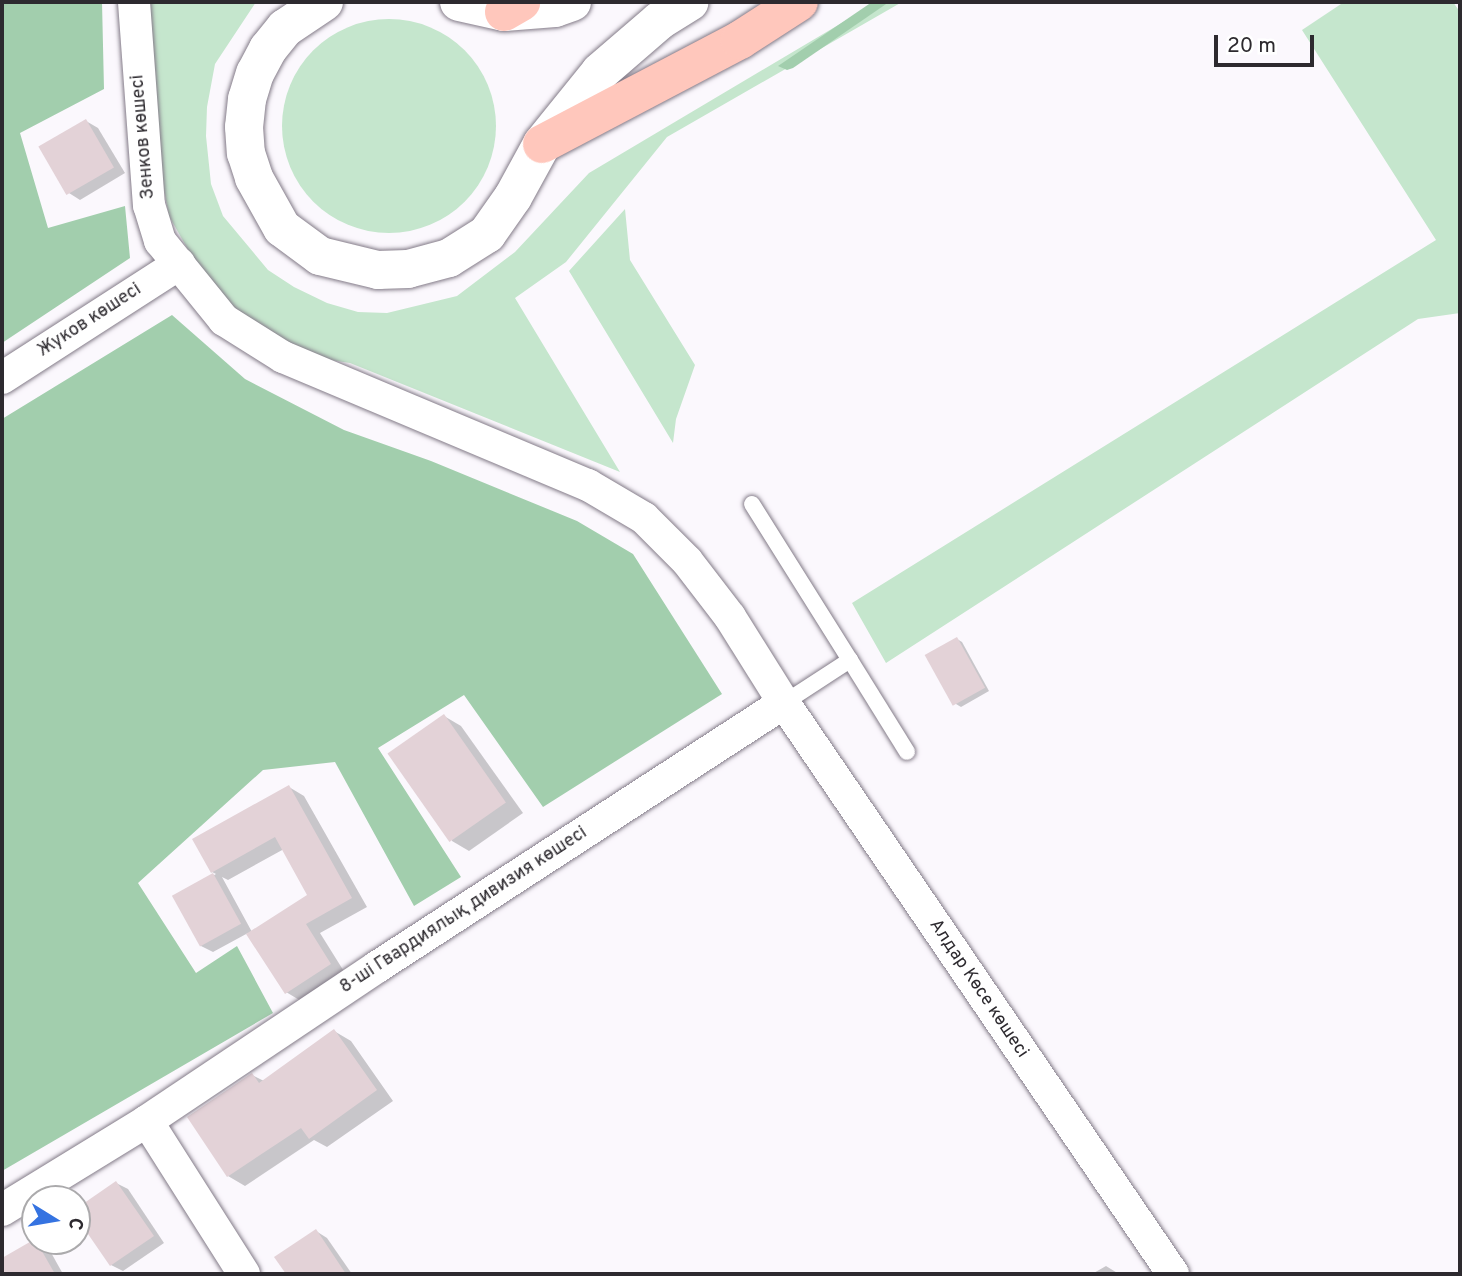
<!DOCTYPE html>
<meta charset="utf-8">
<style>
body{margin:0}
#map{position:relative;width:1462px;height:1276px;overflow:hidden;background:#fbf8fd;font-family:Overpass,sans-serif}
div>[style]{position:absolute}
.green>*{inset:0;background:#c5e6cd}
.round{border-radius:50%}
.forest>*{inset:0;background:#a2cead}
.shadow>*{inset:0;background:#0003}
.building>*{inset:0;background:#e3d2d7;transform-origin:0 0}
.roads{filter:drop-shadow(0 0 2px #837b88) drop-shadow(0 0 2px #837b88)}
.lane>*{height:16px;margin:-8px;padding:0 8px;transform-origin:8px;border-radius:8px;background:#fff}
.street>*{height:32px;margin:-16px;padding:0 16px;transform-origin:16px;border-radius:16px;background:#fff}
.secondary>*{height:38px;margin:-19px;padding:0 19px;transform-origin:19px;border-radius:19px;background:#fff}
.primary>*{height:38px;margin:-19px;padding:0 19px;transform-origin:19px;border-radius:19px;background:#ffc7bc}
span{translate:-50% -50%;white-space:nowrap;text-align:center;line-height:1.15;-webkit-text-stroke:5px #fff;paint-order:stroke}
.street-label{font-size:18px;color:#2d2a2f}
.frame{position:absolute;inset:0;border:4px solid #2d2a2f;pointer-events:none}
.north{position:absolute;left:21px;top:1185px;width:70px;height:70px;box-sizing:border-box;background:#fff;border:2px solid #abaaac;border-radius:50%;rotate:101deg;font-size:19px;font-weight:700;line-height:28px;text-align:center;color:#2d2a2f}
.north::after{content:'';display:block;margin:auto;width:24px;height:32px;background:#3573e1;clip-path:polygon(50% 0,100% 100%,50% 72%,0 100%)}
.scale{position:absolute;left:1214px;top:35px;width:100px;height:32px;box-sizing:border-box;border:4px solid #2d2a2f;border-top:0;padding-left:9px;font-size:21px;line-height:24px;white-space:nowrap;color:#2d2a2f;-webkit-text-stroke:5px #fff;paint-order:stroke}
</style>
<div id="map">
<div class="green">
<div style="clip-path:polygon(128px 2px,256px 2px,215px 64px,207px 107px,206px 136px,211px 184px,223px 216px,268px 270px,294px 287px,327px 303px,358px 312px,387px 313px,457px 296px,515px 252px,589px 173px,877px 2px,902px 2px,667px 137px,566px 262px,515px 298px,620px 472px,350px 363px,317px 358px,272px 334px,216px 299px,169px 216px)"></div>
<div style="clip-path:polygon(1344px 2px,1453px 2px,1460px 12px,1460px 313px,1418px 319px,886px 663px,852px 603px,1436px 240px,1302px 30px)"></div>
<div class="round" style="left:282px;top:19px;width:214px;height:214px"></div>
<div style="clip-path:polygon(625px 209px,630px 260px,695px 365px,676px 419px,673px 443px,569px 271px)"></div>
</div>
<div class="forest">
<div style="clip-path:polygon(2px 2px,102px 2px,104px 89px,20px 133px,48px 228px,125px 206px,130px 258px,2px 343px)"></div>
<div style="clip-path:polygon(872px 2px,889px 2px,793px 68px,787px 70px,778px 66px)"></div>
<div style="clip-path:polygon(172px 315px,245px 379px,344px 430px,431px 461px,577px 521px,633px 554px,722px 694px,543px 807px,464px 695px,378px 748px,461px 877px,414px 906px,335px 762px,263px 770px,138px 883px,196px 973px,237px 946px,273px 1013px,2px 1171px,2px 419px)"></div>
</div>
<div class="shadow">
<div style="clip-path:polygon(86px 121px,98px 128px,125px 173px,80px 200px,69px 193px)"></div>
<div style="clip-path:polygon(957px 639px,962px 642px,989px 691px,961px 707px,956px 704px)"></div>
<div style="clip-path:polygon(444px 716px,461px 726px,523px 813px,469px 851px,452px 841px)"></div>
<div style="clip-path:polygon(evenodd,289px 787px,304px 796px,367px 907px,320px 933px,345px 973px,301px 1001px,286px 992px,248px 933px,213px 952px,201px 946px,174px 897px,216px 874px,212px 872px,289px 787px,284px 849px,309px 895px,252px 932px,222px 877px,228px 880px,284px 849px)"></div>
<div style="clip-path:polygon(334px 1031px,351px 1041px,393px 1101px,327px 1147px,314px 1140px,245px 1186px,228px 1176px,252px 1075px,264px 1081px)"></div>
<div style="clip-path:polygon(116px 1183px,128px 1189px,164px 1243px,123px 1271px,111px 1265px,77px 1215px,77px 1210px)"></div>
<div style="clip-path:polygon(316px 1231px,327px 1238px,352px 1274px,288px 1274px,276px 1257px)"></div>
<div style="clip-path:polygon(35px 1241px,49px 1249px,63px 1274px,2px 1274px,2px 1260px)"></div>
<div style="clip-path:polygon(1106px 1266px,1119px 1274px,1092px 1274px)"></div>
</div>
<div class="building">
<div style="left:86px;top:119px;width:56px;height:55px;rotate:60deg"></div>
<div style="left:957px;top:637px;width:58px;height:37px;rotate:61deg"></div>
<div style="left:444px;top:714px;width:108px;height:69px;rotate:55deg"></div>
<div style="clip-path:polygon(289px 785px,352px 898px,306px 924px,331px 964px,285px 994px,246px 934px,307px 895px,275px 837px,211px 873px,192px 839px)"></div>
<div style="left:213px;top:873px;width:58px;height:47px;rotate:61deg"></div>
<div style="clip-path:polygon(334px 1029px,377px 1090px,309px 1139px,301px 1128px,227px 1177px,187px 1117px,252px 1073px,259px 1083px)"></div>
<div style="clip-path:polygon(116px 1181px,154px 1236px,110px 1266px,77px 1218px,77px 1208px)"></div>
<div style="clip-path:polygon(316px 1229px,346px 1274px,286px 1274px,274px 1257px)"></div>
<div style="clip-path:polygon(35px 1239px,55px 1274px,2px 1274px,2px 1258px)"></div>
</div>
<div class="roads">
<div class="lane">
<div style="left:752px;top:504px;width:184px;rotate:57.9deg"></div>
<div style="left:784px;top:703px;width:79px;rotate:-33.1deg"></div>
<div style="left:850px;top:660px;width:108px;rotate:58.2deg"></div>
</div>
<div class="street">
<div style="left:134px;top:2px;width:204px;rotate:85.8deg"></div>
<div style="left:149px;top:205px;width:38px;rotate:73deg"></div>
<div style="left:160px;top:241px;width:102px;rotate:51deg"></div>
<div style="left:224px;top:320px;width:70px;rotate:32.1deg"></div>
<div style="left:283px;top:357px;width:331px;rotate:22.8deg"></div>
<div style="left:588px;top:485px;width:65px;rotate:30.5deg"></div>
<div style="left:644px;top:518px;width:61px;rotate:45deg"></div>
<div style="left:687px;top:561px;width:71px;rotate:52.5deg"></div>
<div style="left:730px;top:617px;width:102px;rotate:57.9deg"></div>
<div style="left:784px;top:703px;width:691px;rotate:55.73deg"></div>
<div style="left:2px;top:378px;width:211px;rotate:-32.8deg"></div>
<div style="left:147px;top:1121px;width:181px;rotate:57.6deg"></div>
<div style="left:2px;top:1210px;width:170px;rotate:-31.5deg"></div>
<div style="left:147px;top:1121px;width:277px;rotate:-33.8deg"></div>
<div style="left:377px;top:967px;width:485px;rotate:-33deg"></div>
</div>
<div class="secondary">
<div style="left:324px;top:2px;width:47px;rotate:146.3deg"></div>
<div style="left:285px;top:28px;width:27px;rotate:129deg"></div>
<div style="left:268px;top:49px;width:27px;rotate:118deg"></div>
<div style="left:255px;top:73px;width:27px;rotate:107deg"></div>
<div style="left:247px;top:99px;width:28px;rotate:96deg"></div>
<div style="left:244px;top:127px;width:26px;rotate:86deg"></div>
<div style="left:246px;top:153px;width:26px;rotate:72deg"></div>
<div style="left:254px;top:178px;width:57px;rotate:60.8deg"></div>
<div style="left:282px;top:228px;width:47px;rotate:36.4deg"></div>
<div style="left:320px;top:256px;width:60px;rotate:13.6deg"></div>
<div style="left:378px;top:270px;width:30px;rotate:-2deg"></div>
<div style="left:408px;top:269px;width:42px;rotate:-15deg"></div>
<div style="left:449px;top:258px;width:45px;rotate:-32.3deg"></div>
<div style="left:487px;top:234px;width:45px;rotate:-54.9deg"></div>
<div style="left:513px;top:197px;width:60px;rotate:-61.3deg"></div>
<div style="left:542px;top:144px;width:92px;rotate:-51.1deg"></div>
<div style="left:600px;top:72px;width:78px;rotate:-40.8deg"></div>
<div style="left:659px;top:21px;width:36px;rotate:-32deg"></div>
<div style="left:459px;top:2px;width:46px;rotate:12.5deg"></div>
<div style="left:504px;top:12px;width:51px;rotate:-4.5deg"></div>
<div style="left:555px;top:8px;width:18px;rotate:-19deg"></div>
</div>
<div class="primary">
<div style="left:504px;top:12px;width:20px;rotate:-30deg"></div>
<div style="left:542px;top:144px;width:224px;rotate:-27.7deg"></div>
<div style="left:740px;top:40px;width:70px;rotate:-32.8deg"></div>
</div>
</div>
<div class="street-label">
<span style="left:144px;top:137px;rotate:-95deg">Зенков көшесі</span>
<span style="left:90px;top:321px;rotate:-33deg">Жуков көшесі</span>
<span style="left:464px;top:911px;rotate:-33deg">8-ші Гвардиялық дивизия көшесі</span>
<span style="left:978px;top:989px;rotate:56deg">Алдар Көсе көшесі</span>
</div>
<div class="frame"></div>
<div class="north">С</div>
<div class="scale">20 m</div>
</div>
